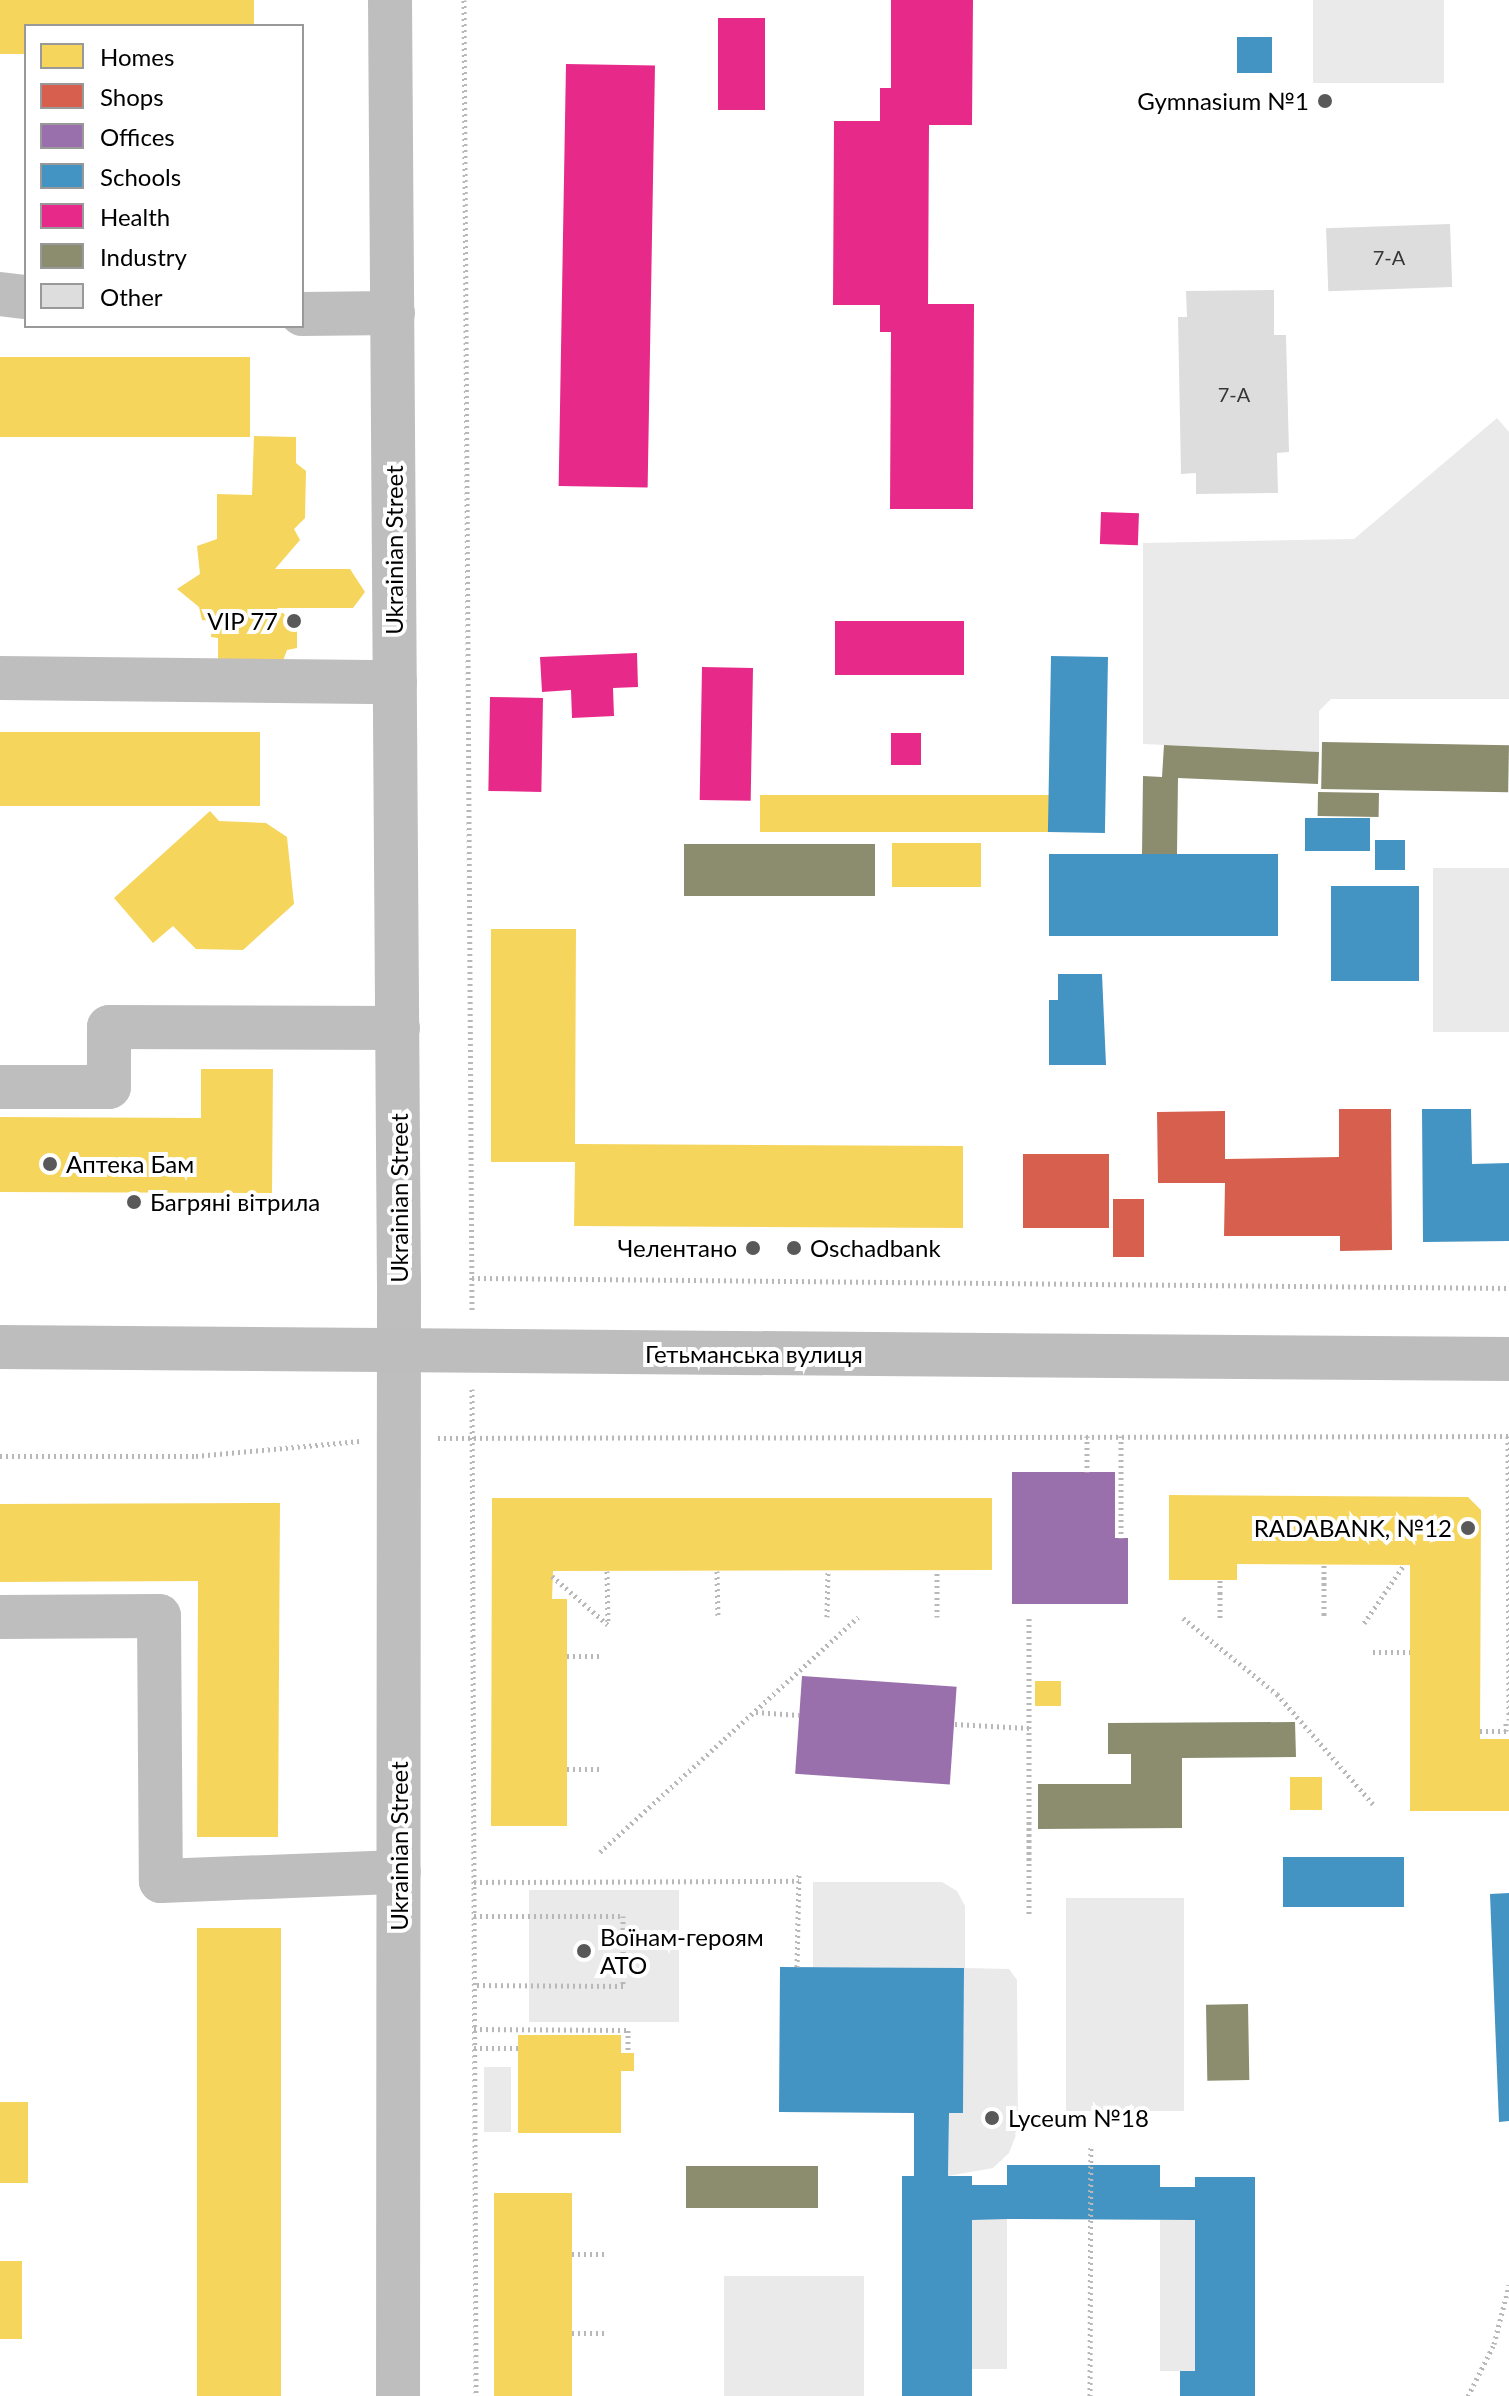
<!DOCTYPE html>
<meta charset="utf-8">
<style>
body{margin:0}
#map{position:relative;width:1509px;height:2396px;overflow:hidden;background:#fff;font-family:Lato,sans-serif}
div>[style]{position:absolute}
.green>*{inset:0;background:#eaeaea;transform-origin:0 0}
.homes>*{inset:0;background:#f6d55c;transform-origin:0 0}
.shops>*{inset:0;background:#d6604d;transform-origin:0 0}
.offices>*{inset:0;background:#9970ab;transform-origin:0 0}
.schools>*{inset:0;background:#4393c3;transform-origin:0 0}
.health>*{inset:0;background:#e7298a;transform-origin:0 0}
.industry>*{inset:0;background:#8c8c6e;transform-origin:0 0}
.building>*{inset:0;background:#ddd;transform-origin:0 0}
.path>*{height:5px;margin-top:-2.5px;transform-origin:0;background:repeating-linear-gradient(90deg,#b8b8b8 0 2px,transparent 0 6px)}
.minor>*{height:44px;margin:-22px;padding:0 22px;transform-origin:22px;border-radius:22px;background:#bebebe}
.highway>*{height:44px;margin:-22px;padding:0 22px;transform-origin:22px;border-radius:22px;background:#bdbdbd}
.dots>*{width:22px;height:22px;translate:-50% -50%;box-sizing:border-box;border:4px solid #fff;border-radius:50%}
span{translate:-50% -50%;white-space:nowrap;text-align:center;line-height:1.15;-webkit-text-stroke:8px #fff;paint-order:stroke}
.number-label{font-size:20px;color:#373737}
.number-label span{-webkit-text-stroke-width:0}
.poi-label{font-size:24px;color:#000}
.right{translate:-100% -50%;text-align:right}
.left{translate:0 -50%;text-align:left}
.street-label{font-size:24px;color:#000}
.legend{position:absolute;left:24px;top:24px;width:280px;height:304px;box-sizing:border-box;background:#fff;border:2px solid #999;margin:0;padding:10px 14px;list-style:none;font-size:24px;color:#000}
.legend li{display:flex;align-items:center;gap:16px;height:40px}
.legend b{width:40px;border:2px solid #999}
</style>
<div id="map">
<div class="green">
<div style="left:1313px;top:0;width:131px;height:83px"></div>
<div style="clip-path:polygon(1497px 418px,1509px 432px,1509px 699px,1331px 699px,1319px 711px,1319px 752px,1143px 744px,1143px 543px,1354px 539px)"></div>
<div style="left:1433px;top:868px;width:76px;height:164px"></div>
<div style="clip-path:polygon(813px 1882px,942px 1882px,957px 1891px,965px 1906px,965px 1968px,1009px 1969px,1017px 1980px,1018px 2130px,1009px 2153px,993px 2168px,948px 2176px,949px 2113px,963px 2113px,964px 1968px,813px 1967px)"></div>
<div style="left:529px;top:1890px;width:150px;height:132px"></div>
<div style="left:1066px;top:1898px;width:118px;height:213px"></div>
<div style="left:484px;top:2067px;width:27px;height:65px"></div>
<div style="left:1007px;top:2219px;width:150px;height:35px;rotate:90deg"></div>
<div style="left:1160px;top:2220px;width:35px;height:151px"></div>
<div style="left:724px;top:2276px;width:140px;height:120px"></div>
</div>
<div class="homes">
<div style="clip-path:polygon(0 0,254px 0,254px 26px,26px 26px,26px 54px,0 54px)"></div>
<div style="left:250px;top:357px;width:80px;height:250px;rotate:90deg"></div>
<div style="clip-path:polygon(254px 436px,296px 437px,296px 463px,306px 471px,305px 518px,294px 529px,300px 540px,275px 569px,350px 569px,365px 592px,353px 608px,277px 608px,297px 625px,297px 648px,287px 650px,281px 666px,218px 664px,218px 638px,211px 637px,212px 621px,202px 620px,199px 607px,177px 589px,200px 574px,197px 546px,217px 539px,217px 494px,252px 495px)"></div>
<div style="left:0;top:732px;width:260px;height:74px"></div>
<div style="left:1051px;top:795px;width:37px;height:291px;rotate:90deg"></div>
<div style="clip-path:polygon(210px 811px,219px 821px,266px 823px,287px 837px,294px 904px,243px 950px,196px 949px,173px 926px,153px 943px,114px 898px)"></div>
<div style="left:981px;top:843px;width:44px;height:89px;rotate:90deg"></div>
<div style="clip-path:polygon(491px 929px,576px 929px,575px 1144px,963px 1146px,963px 1228px,574px 1226px,575px 1162px,491px 1162px)"></div>
<div style="clip-path:polygon(201px 1069px,273px 1069px,272px 1193px,0 1192px,0 1117px,201px 1118px)"></div>
<div style="clip-path:polygon(1169px 1495px,1468px 1497px,1481px 1510px,1480px 1739px,1509px 1739px,1509px 1811px,1410px 1811px,1410px 1565px,1237px 1564px,1237px 1580px,1169px 1580px)"></div>
<div style="clip-path:polygon(492px 1498px,992px 1498px,992px 1570px,553px 1571px,552px 1599px,567px 1599px,567px 1826px,491px 1826px)"></div>
<div style="clip-path:polygon(280px 1503px,278px 1837px,197px 1837px,198px 1581px,0 1582px,0 1504px)"></div>
<div style="left:1035px;top:1681px;width:26px;height:25px"></div>
<div style="left:1290px;top:1777px;width:32px;height:33px"></div>
<div style="left:197px;top:1928px;width:84px;height:468px"></div>
<div style="clip-path:polygon(518px 2035px,621px 2035px,621px 2053px,634px 2053px,634px 2071px,621px 2071px,621px 2133px,518px 2133px)"></div>
<div style="left:0;top:2102px;width:28px;height:81px"></div>
<div style="left:494px;top:2193px;width:78px;height:203px"></div>
<div style="left:0;top:2261px;width:22px;height:78px"></div>
</div>
<div class="shops">
<div style="clip-path:polygon(1339px 1109px,1391px 1109px,1392px 1250px,1340px 1251px,1340px 1236px,1224px 1236px,1225px 1183px,1158px 1183px,1157px 1112px,1225px 1111px,1225px 1159px,1339px 1157px)"></div>
<div style="left:1023px;top:1154px;width:86px;height:74px"></div>
<div style="left:1113px;top:1199px;width:31px;height:58px"></div>
</div>
<div class="offices">
<div style="clip-path:polygon(1012px 1472px,1115px 1472px,1115px 1538px,1128px 1538px,1128px 1604px,1012px 1604px)"></div>
<div style="left:802px;top:1676px;width:155px;height:98px;rotate:4deg"></div>
</div>
<div class="schools">
<div style="left:1237px;top:37px;width:35px;height:36px"></div>
<div style="left:1051px;top:656px;width:57px;height:176px;rotate:1deg"></div>
<div style="left:1305px;top:818px;width:65px;height:33px"></div>
<div style="left:1375px;top:840px;width:30px;height:30px"></div>
<div style="left:1049px;top:854px;width:229px;height:82px"></div>
<div style="left:1419px;top:886px;width:95px;height:88px;rotate:90deg"></div>
<div style="clip-path:polygon(1058px 974px,1102px 974px,1106px 1065px,1049px 1065px,1049px 1000px,1058px 1000px)"></div>
<div style="clip-path:polygon(1422px 1109px,1471px 1109px,1472px 1164px,1509px 1163px,1509px 1241px,1423px 1242px)"></div>
<div style="left:1283px;top:1857px;width:121px;height:50px"></div>
<div style="clip-path:polygon(1509px 1893px,1509px 2121px,1499px 2122px,1490px 1894px)"></div>
<div style="clip-path:polygon(780px 1967px,964px 1968px,963px 2113px,949px 2113px,948px 2176px,972px 2176px,972px 2185px,1007px 2185px,1007px 2165px,1160px 2165px,1160px 2187px,1195px 2187px,1195px 2177px,1255px 2177px,1255px 2396px,1180px 2396px,1180px 2371px,1195px 2371px,1195px 2220px,1007px 2219px,972px 2220px,972px 2396px,902px 2396px,902px 2176px,914px 2176px,914px 2113px,779px 2112px)"></div>
</div>
<div class="health">
<div style="clip-path:polygon(891px 0,973px 0,972px 125px,929px 125px,928px 304px,974px 304px,973px 509px,890px 509px,891px 332px,880px 332px,880px 305px,833px 305px,834px 121px,880px 121px,880px 88px,891px 88px)"></div>
<div style="left:718px;top:18px;width:47px;height:92px"></div>
<div style="left:566px;top:64px;width:89px;height:422px;rotate:1deg"></div>
<div style="left:1101px;top:512px;width:38px;height:32px;rotate:2deg"></div>
<div style="left:835px;top:621px;width:129px;height:54px"></div>
<div style="clip-path:polygon(637px 653px,638px 687px,613px 688px,614px 716px,572px 718px,571px 690px,542px 692px,540px 657px)"></div>
<div style="left:702px;top:667px;width:51px;height:133px;rotate:1deg"></div>
<div style="left:490px;top:697px;width:53px;height:94px;rotate:1deg"></div>
<div style="left:921px;top:733px;width:32px;height:30px;rotate:90deg"></div>
</div>
<div class="industry">
<div style="left:1322px;top:742px;width:187px;height:47px;rotate:1deg"></div>
<div style="clip-path:polygon(1164px 745px,1319px 752px,1318px 784px,1178px 778px,1177px 854px,1142px 854px,1143px 776px,1162px 777px)"></div>
<div style="left:1318px;top:792px;width:61px;height:24px;rotate:1deg"></div>
<div style="left:684px;top:844px;width:191px;height:52px"></div>
<div style="clip-path:polygon(1295px 1722px,1296px 1757px,1182px 1758px,1182px 1828px,1038px 1829px,1038px 1784px,1131px 1784px,1131px 1754px,1108px 1754px,1108px 1723px)"></div>
<div style="left:1248px;top:2004px;width:76px;height:42px;rotate:89deg"></div>
<div style="left:686px;top:2166px;width:132px;height:42px"></div>
</div>
<div class="building">
<div style="left:1450px;top:224px;width:63px;height:124px;rotate:88deg"></div>
<div style="clip-path:polygon(1274px 290px,1274px 335px,1286px 335px,1289px 452px,1277px 453px,1278px 493px,1196px 494px,1196px 473px,1181px 474px,1178px 317px,1187px 317px,1186px 291px)"></div>
</div>
<div class="path">
<div style="left:464px;top:0;width:1311px;rotate:89.65deg"></div>
<div style="left:472px;top:1278px;width:1037px;rotate:0.55deg"></div>
<div style="left:472px;top:1389px;width:1007px;rotate:89.77deg"></div>
<div style="left:1087px;top:1436px;width:36px;rotate:90deg"></div>
<div style="left:1121px;top:1436px;width:102px;rotate:90deg"></div>
<div style="left:1508px;top:1436px;width:284px;rotate:89.8deg"></div>
<div style="left:438px;top:1438px;width:1071px;rotate:-0.11deg"></div>
<div style="left:0;top:1456px;width:196px"></div>
<div style="left:196px;top:1456px;width:165px;rotate:-5.2deg"></div>
<div style="left:1324px;top:1565px;width:53px;rotate:90deg"></div>
<div style="left:607px;top:1571px;width:53px;rotate:88.9deg"></div>
<div style="left:717px;top:1571px;width:46px;rotate:88.8deg"></div>
<div style="left:552px;top:1576px;width:74px;rotate:41.2deg"></div>
<div style="left:1220px;top:1580px;width:38px;rotate:90deg"></div>
<div style="left:827px;top:1617px;width:46px;rotate:-88.8deg"></div>
<div style="left:937px;top:1617px;width:47px;rotate:-90deg"></div>
<div style="left:1183px;top:1618px;width:121px;rotate:39deg"></div>
<div style="left:1277px;top:1694px;width:146px;rotate:48.9deg"></div>
<div style="left:1364px;top:1623px;width:70px;rotate:-55.4deg"></div>
<div style="left:1373px;top:1652px;width:37px"></div>
<div style="left:567px;top:1656px;width:35px"></div>
<div style="left:756px;top:1712px;width:43px;rotate:4deg"></div>
<div style="left:955px;top:1724px;width:75px;rotate:3.1deg"></div>
<div style="left:1480px;top:1731px;width:26px"></div>
<div style="left:1506px;top:1731px;width:11px;rotate:-90deg"></div>
<div style="left:567px;top:1769px;width:34px"></div>
<div style="left:600px;top:1852px;width:349px;rotate:-42.3deg"></div>
<div style="left:474px;top:1882px;width:325px;rotate:-0.2deg"></div>
<div style="left:1029px;top:1914px;width:297px;rotate:-90deg"></div>
<div style="left:474px;top:1916px;width:149px"></div>
<div style="left:623px;top:1916px;width:70px;rotate:90deg"></div>
<div style="left:623px;top:1986px;width:149px;rotate:-179.6deg"></div>
<div style="left:797px;top:1967px;width:95px;rotate:-88.8deg"></div>
<div style="left:474px;top:2029px;width:154px;rotate:0.4deg"></div>
<div style="left:628px;top:2030px;width:23px;rotate:90deg"></div>
<div style="left:474px;top:2048px;width:44px"></div>
<div style="left:572px;top:2254px;width:32px"></div>
<div style="left:572px;top:2333px;width:33px"></div>
<div style="left:1090px;top:2396px;width:250px;rotate:-89.8deg"></div>
<div style="left:1468px;top:2396px;width:58px;rotate:-63.4deg"></div>
<div style="left:1494px;top:2344px;width:61px;rotate:-75.7deg"></div>
</div>
<div class="minor">
<div style="left:390px;top:0;width:1282px;rotate:89.6deg"></div>
<div style="left:399px;top:1282px;width:1114px;rotate:90.05deg"></div>
<div style="left:0;top:294px;width:26px;rotate:7deg"></div>
<div style="left:302px;top:314px;width:91px;rotate:-0.6deg"></div>
<div style="left:0;top:678px;width:395px;rotate:0.6deg"></div>
<div style="left:0;top:1087px;width:109px"></div>
<div style="left:109px;top:1087px;width:60px;rotate:-90deg"></div>
<div style="left:109px;top:1027px;width:289px;rotate:0.2deg"></div>
<div style="left:0;top:1617px;width:159px;rotate:-0.4deg"></div>
<div style="left:159px;top:1616px;width:265px;rotate:89.6deg"></div>
<div style="left:161px;top:1881px;width:238px;rotate:-2.2deg"></div>
</div>
<div class="highway">
<div style="left:0;top:1347px;width:1509px;rotate:0.46deg"></div>
</div>
<div class="dots">
<div style="left:1325px;top:101px;background:#595959"></div>
<div style="left:294px;top:621px;background:#595959"></div>
<div style="left:50px;top:1164px;background:#595959"></div>
<div style="left:134px;top:1202px;background:#595959"></div>
<div style="left:753px;top:1248px;background:#595959"></div>
<div style="left:794px;top:1248px;background:#595959"></div>
<div style="left:1468px;top:1528px;background:#595959"></div>
<div style="left:584px;top:1951px;background:#595959"></div>
<div style="left:992px;top:2118px;background:#595959"></div>
</div>
<div class="number-label">
<span style="left:1389px;top:257px">7-А</span>
<span style="left:1234px;top:394px">7-А</span>
</div>
<div class="poi-label">
<span class="right" style="left:1309px;top:101px">Gymnasium №1</span>
<span class="right" style="left:278px;top:621px">VIP 77</span>
<span class="left" style="left:66px;top:1164px">Аптека Бам</span>
<span class="left" style="left:150px;top:1202px">Багряні вітрила</span>
<span class="right" style="left:737px;top:1248px">Челентано</span>
<span class="left" style="left:810px;top:1248px">Oschadbank</span>
<span class="right" style="left:1452px;top:1528px">RADABANK, №12</span>
<span class="left" style="left:600px;top:1951px">Воїнам-героям<br>АТО</span>
<span class="left" style="left:1008px;top:2118px">Lyceum №18</span>
</div>
<div class="street-label">
<span style="left:394px;top:550px;rotate:-90deg">Ukrainian Street</span>
<span style="left:399px;top:1198px;rotate:-90deg">Ukrainian Street</span>
<span style="left:754px;top:1354px">Гетьманська вулиця</span>
<span style="left:399px;top:1846px;rotate:-90deg">Ukrainian Street</span>
</div>
<ul class="legend">
<li><b style="height:22px;background:#f6d55c"></b>Homes</li>
<li><b style="height:22px;background:#d6604d"></b>Shops</li>
<li><b style="height:22px;background:#9970ab"></b>Offices</li>
<li><b style="height:22px;background:#4393c3"></b>Schools</li>
<li><b style="height:22px;background:#e7298a"></b>Health</li>
<li><b style="height:22px;background:#8c8c6e"></b>Industry</li>
<li><b style="height:22px;background:#ddd"></b>Other</li>
</ul>
</div>
